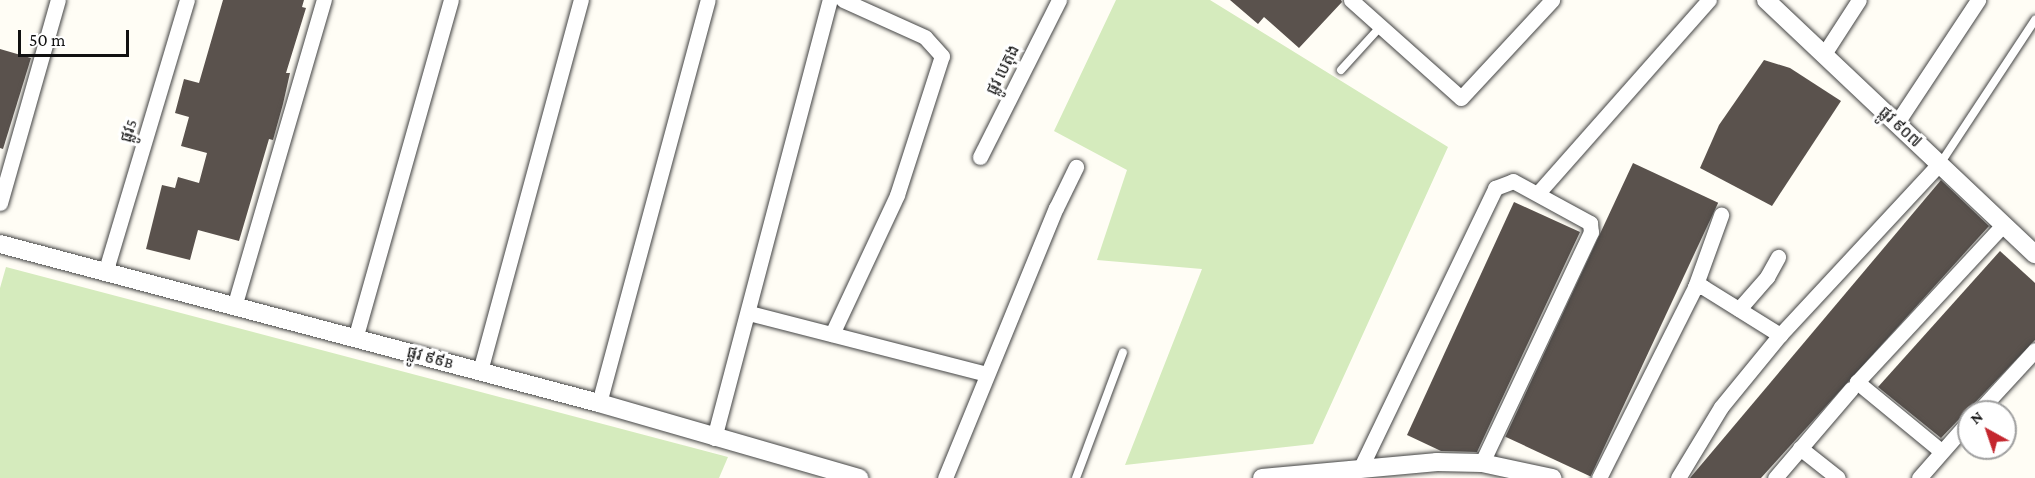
<!DOCTYPE html>
<meta charset="utf-8">
<style>
body{margin:0}
#map{position:relative;width:2035px;height:478px;overflow:hidden;background:#fffdf5;font-family:"Crimson Pro","Noto Sans Khmer",serif}
div>[style]{position:absolute}
.green>*{inset:0;background:#d5ebbd}
.building>*{inset:0;background:#5a524d;transform-origin:0 0}
.roads{filter:drop-shadow(0 0 2px #444) drop-shadow(0 0 2px #444)}
.service>*{height:8px;margin:-4px;padding:0 4px;transform-origin:4px;border-radius:4px;background:#fff}
.minor>*{height:15px;margin:-7.5px;padding:0 7.5px;transform-origin:7.5px;border-radius:7.5px;background:#fff}
.tertiary>*{height:18px;margin:-9px;padding:0 9px;transform-origin:9px;border-radius:9px;background:#fff}
span{translate:-50% -50%;white-space:nowrap;text-align:center;line-height:1.15;-webkit-text-stroke:6px #fff;paint-order:stroke}
.street-label{font-size:16px;color:#111}
.north{position:absolute;left:1957px;top:400px;width:60px;height:60px;box-sizing:border-box;background:#fff;border:2px solid #a0a0a0;border-radius:50%;rotate:320deg;font-size:16px;font-weight:700;line-height:24px;text-align:center;color:#111}
.north::after{content:'';display:block;margin:auto;width:21px;height:27px;background:#c4262e;clip-path:polygon(50% 0,100% 100%,50% 72%,0 100%)}
.scale{position:absolute;left:18px;top:30px;width:111px;height:27px;box-sizing:border-box;border:3px solid #111;border-top:0;padding-left:8px;font-size:18px;line-height:21px;white-space:nowrap;color:#111;-webkit-text-stroke:4px #fff;paint-order:stroke}
</style>
<div id="map">
<div class="green">
<div style="clip-path:polygon(1116px 0,1210px 0,1448px 147px,1313px 444px,1125px 465px,1202px 269px,1097px 260px,1127px 170px,1054px 131px)"></div>
<div style="clip-path:polygon(6px 267px,728px 457px,719px 478px,0 478px,0 288px)"></div>
</div>
<div class="building">
<div style="clip-path:polygon(223px 0,304px 0,302px 7px,306px 8px,286px 73px,290px 73px,283px 104px,273px 140px,269px 139px,239px 241px,198px 230px,190px 260px,146px 249px,162px 185px,175px 188px,178px 177px,199px 183px,207px 153px,181px 146px,189px 117px,175px 113px,184px 79px,199px 83px)"></div>
<div style="clip-path:polygon(1230px 0,1341px 0,1342px 2px,1299px 48px,1264px 17px,1258px 24px)"></div>
<div style="clip-path:polygon(0 49px,31px 58px,3px 149px,0 148px)"></div>
<div style="clip-path:polygon(1764px 60px,1790px 68px,1841px 101px,1772px 206px,1700px 168px,1719px 125px)"></div>
<div style="left:1633px;top:163px;width:94px;height:302px;rotate:25deg"></div>
<div style="clip-path:polygon(1941px 180px,1989px 226px,1761px 478px,1690px 478px)"></div>
<div style="clip-path:polygon(1514px 202px,1580px 232px,1477px 452px,1441px 451px,1407px 435px)"></div>
<div style="clip-path:polygon(2000px 251px,2035px 283px,2035px 340px,1941px 438px,1878px 387px)"></div>
</div>
<div class="roads">
<div class="service">
<div style="left:1341px;top:70px;width:59px;rotate:-47.7deg"></div>
<div style="left:1940px;top:164px;width:173px;rotate:-56.6deg"></div>
<div style="left:1076px;top:478px;width:134px;rotate:-69.5deg"></div>
</div>
<div class="minor">
<div style="left:1351px;top:0;width:147px;rotate:41.7deg"></div>
<div style="left:1461px;top:98px;width:134px;rotate:-47.1deg"></div>
<div style="left:1824px;top:54px;width:64px;rotate:-57.1deg"></div>
<div style="left:1896px;top:124px;width:149px;rotate:-56.5deg"></div>
<div style="left:980px;top:157px;width:176px;rotate:-63.3deg"></div>
<div style="left:1538px;top:193px;width:258px;rotate:-48.5deg"></div>
<div style="left:0;top:203px;width:211px;rotate:-74.1deg"></div>
<div style="left:105px;top:273px;width:285px;rotate:-73.3deg"></div>
<div style="left:1695px;top:287px;width:8px"></div>
<div style="left:1703px;top:287px;width:91px;rotate:31.9deg"></div>
<div style="left:234px;top:307px;width:320px;rotate:-73.7deg"></div>
<div style="left:1739px;top:309px;width:43px;rotate:-48.8deg"></div>
<div style="left:1767px;top:277px;width:23px;rotate:-61deg"></div>
<div style="left:749px;top:313px;width:245px;rotate:14.4deg"></div>
<div style="left:832px;top:334px;width:153px;rotate:-64.9deg"></div>
<div style="left:897px;top:195px;width:146px;rotate:-72.1deg"></div>
<div style="left:942px;top:56px;width:25px;rotate:-132deg"></div>
<div style="left:925px;top:37px;width:90px;rotate:-155.7deg"></div>
<div style="left:355px;top:339px;width:352px;rotate:-74.2deg"></div>
<div style="left:480px;top:371px;width:385px;rotate:-74.8deg"></div>
<div style="left:599px;top:403px;width:417px;rotate:-74.9deg"></div>
<div style="left:1978px;top:412px;width:84px;rotate:-47.4deg"></div>
<div style="left:714px;top:438px;width:453px;rotate:-75.2deg"></div>
<div style="left:1800px;top:448px;width:48px;rotate:38.3deg"></div>
<div style="left:1941px;top:451px;width:109px;rotate:-140.6deg"></div>
<div style="left:1857px;top:382px;width:214px;rotate:-47.1deg"></div>
<div style="left:1361px;top:467px;width:310px;rotate:-64.3deg"></div>
<div style="left:1495px;top:188px;width:19px;rotate:-21deg"></div>
<div style="left:1513px;top:181px;width:88px;rotate:28.6deg"></div>
<div style="left:1590px;top:223px;width:9px;rotate:84deg"></div>
<div style="left:1591px;top:232px;width:255px;rotate:115.3deg"></div>
<div style="left:945px;top:478px;width:292px;rotate:-67.7deg"></div>
<div style="left:1056px;top:208px;width:46px;rotate:-64deg"></div>
<div style="left:1599px;top:478px;width:214px;rotate:-63.3deg"></div>
<div style="left:1695px;top:287px;width:77px;rotate:-70.1deg"></div>
<div style="left:1678px;top:478px;width:83px;rotate:-58.8deg"></div>
<div style="left:1721px;top:407px;width:93px;rotate:-50.7deg"></div>
<div style="left:1780px;top:335px;width:233px;rotate:-47.1deg"></div>
<div style="left:1775px;top:478px;width:117px;rotate:-49.5deg"></div>
<div style="left:1919px;top:478px;width:76px;rotate:-48.7deg"></div>
</div>
<div class="tertiary">
<div style="left:1766px;top:0;width:370px;rotate:43.4deg"></div>
<div style="left:0;top:244px;width:620px;rotate:14.87deg"></div>
<div style="left:599px;top:403px;width:271px;rotate:16.1deg"></div>
<div style="left:1262px;top:478px;width:176px;rotate:-5.2deg"></div>
<div style="left:1437px;top:462px;width:45px;rotate:1.3deg"></div>
<div style="left:1482px;top:463px;width:72px;rotate:12.1deg"></div>
</div>
</div>
<div class="street-label">
<span style="left:1003px;top:70px;rotate:-63deg">ផ្លូវ បេតុង</span>
<span style="left:1900px;top:127px;rotate:43deg">ផ្លូវ ៩០៧</span>
<span style="left:129px;top:131px;rotate:-73deg">ផ្លូវ5</span>
<span style="left:430px;top:358px;rotate:15deg">ផ្លូវ ៩៩B</span>
</div>
<div class="north">N</div>
<div class="scale">50 m</div>
</div>
